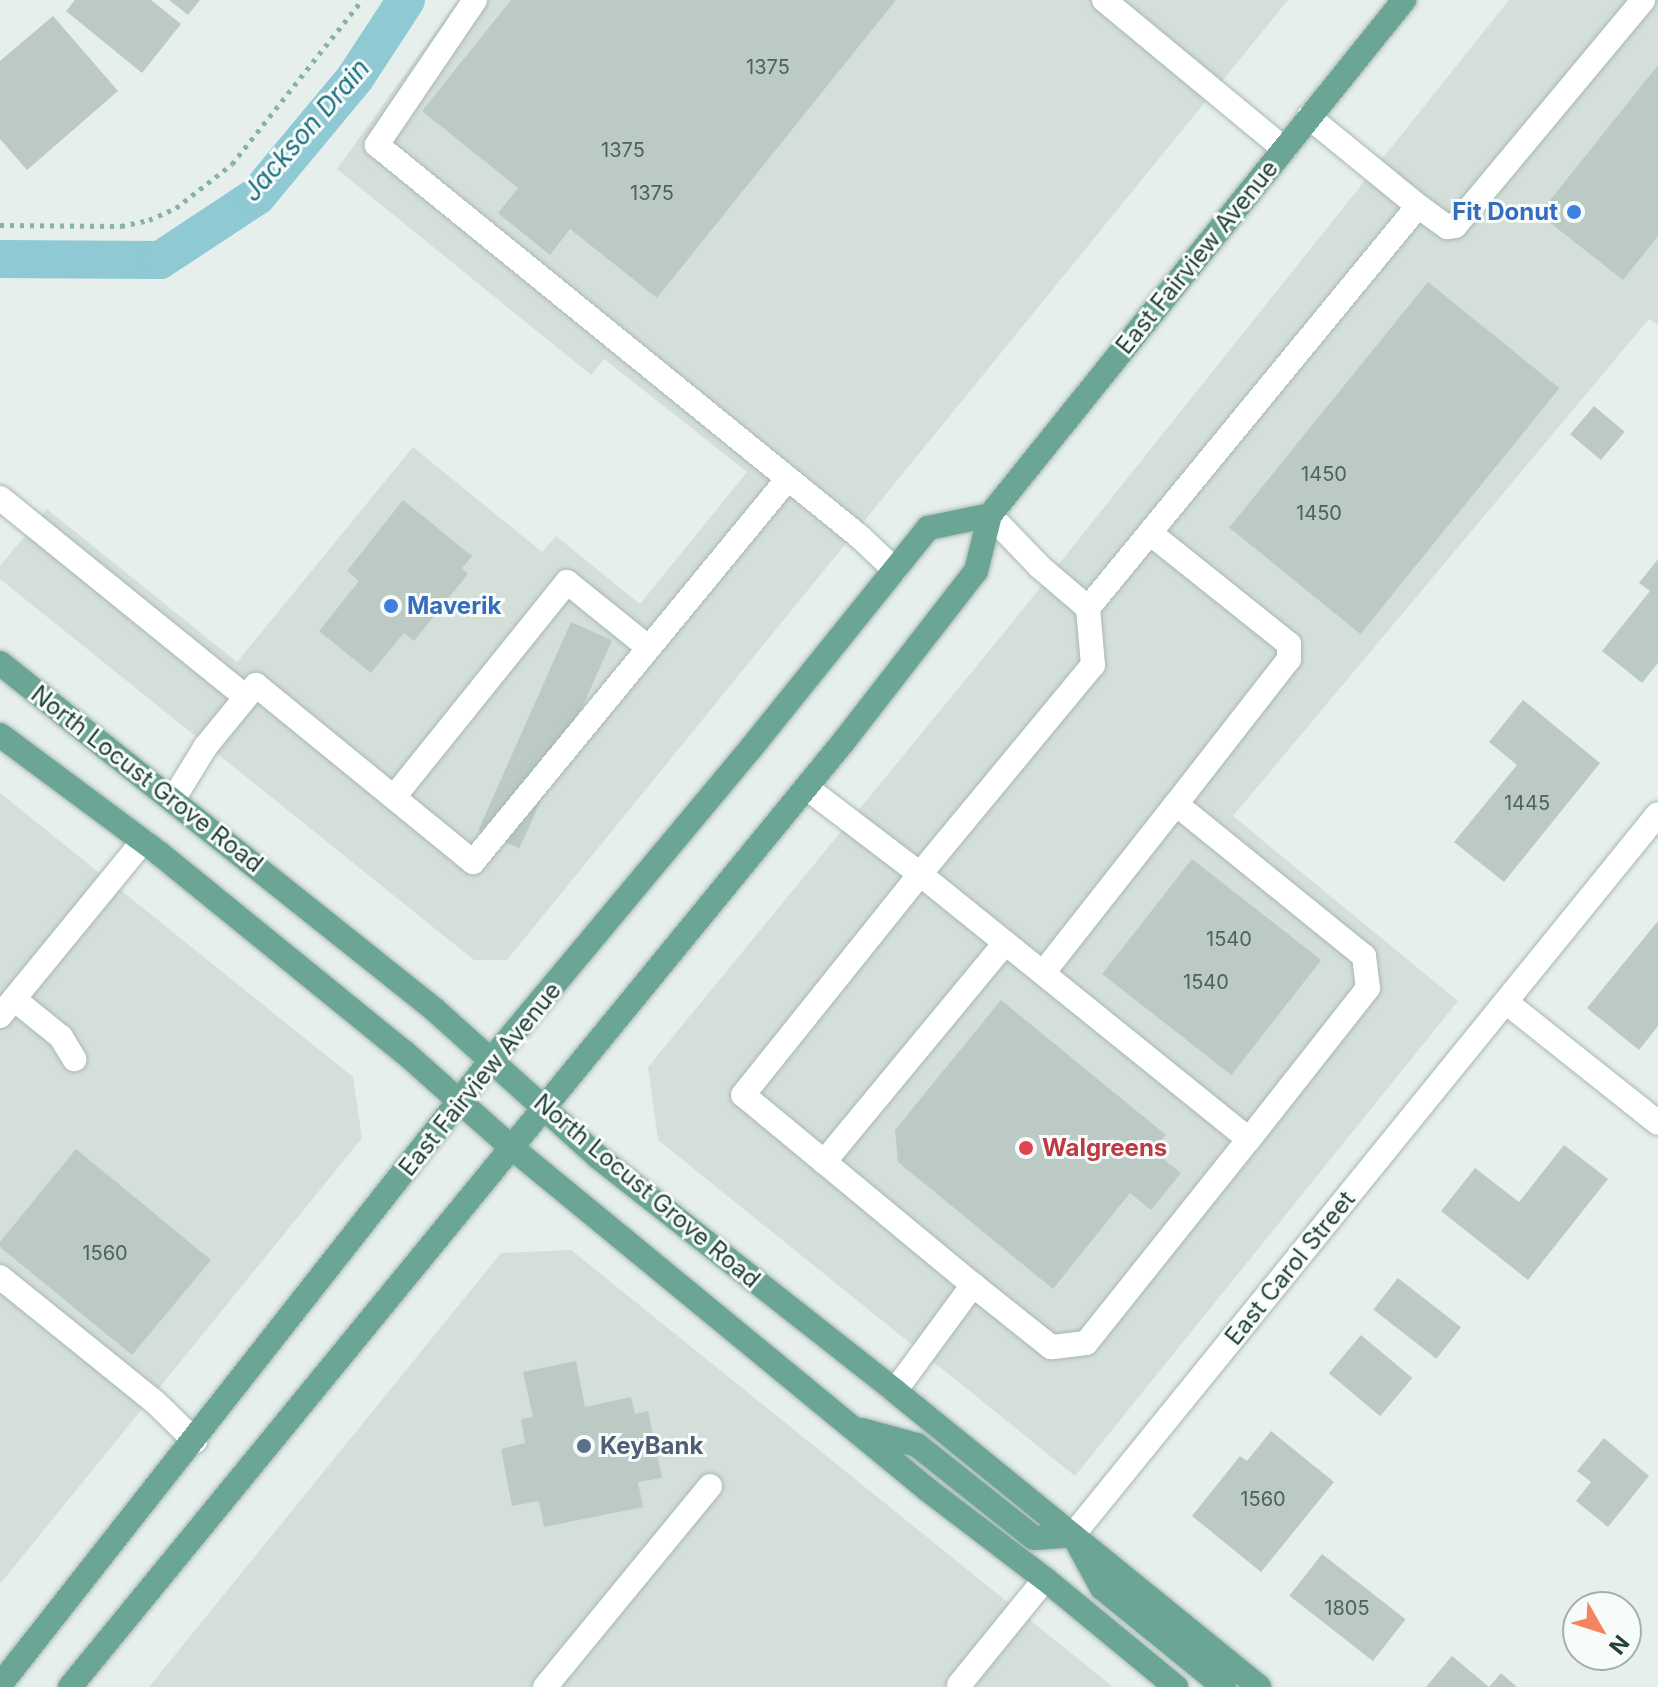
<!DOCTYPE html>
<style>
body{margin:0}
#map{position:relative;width:1658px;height:1687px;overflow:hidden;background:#e6efeb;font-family:Inter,sans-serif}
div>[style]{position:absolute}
.built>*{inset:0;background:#d4dfda}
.canal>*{height:38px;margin:-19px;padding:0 19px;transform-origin:19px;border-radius:19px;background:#8ec9d4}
.building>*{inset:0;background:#bbcac4;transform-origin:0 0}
.path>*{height:5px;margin-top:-2.5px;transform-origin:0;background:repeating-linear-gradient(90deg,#86b3a5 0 4px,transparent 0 10px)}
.roads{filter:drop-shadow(0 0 2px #a8b8b2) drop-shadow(0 0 2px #a8b8b2)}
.minor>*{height:24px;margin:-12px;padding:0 12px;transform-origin:12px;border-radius:12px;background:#fff}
.major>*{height:24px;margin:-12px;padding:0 12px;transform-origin:12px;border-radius:12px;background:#6aa596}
.dots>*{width:22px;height:22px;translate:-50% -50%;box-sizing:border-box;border:4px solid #f7fbf9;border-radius:50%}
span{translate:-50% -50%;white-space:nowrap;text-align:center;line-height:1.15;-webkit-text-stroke:6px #f7fbf9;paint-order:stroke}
.number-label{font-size:20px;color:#4a645c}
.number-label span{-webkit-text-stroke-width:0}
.shop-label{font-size:24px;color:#366cbe;font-weight:700}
.right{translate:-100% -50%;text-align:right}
.left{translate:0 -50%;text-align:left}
.street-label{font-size:24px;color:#24423a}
.health-label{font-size:24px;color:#be3a42;font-weight:700}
.service-label{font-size:24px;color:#4e5e75;font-weight:700}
.water-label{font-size:26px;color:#1c6f80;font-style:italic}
.north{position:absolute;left:1562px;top:1591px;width:80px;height:80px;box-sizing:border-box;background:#f7fbf9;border:2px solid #a3b1ad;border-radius:50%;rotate:129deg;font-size:22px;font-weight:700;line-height:32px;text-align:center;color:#24423a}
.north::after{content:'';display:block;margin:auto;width:28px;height:36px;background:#f4845f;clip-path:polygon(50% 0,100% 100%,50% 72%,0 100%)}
</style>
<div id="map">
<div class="built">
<div style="clip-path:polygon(458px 0,1288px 0,507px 960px,474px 960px,0 579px,0 566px,47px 509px,237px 662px,413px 447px,542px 552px,556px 536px,640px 604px,747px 472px,604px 359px,591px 375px,337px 169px)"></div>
<div style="clip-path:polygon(1509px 0,1658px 0,1658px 325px,1649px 319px,1233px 816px,1458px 1001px,1075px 1476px,658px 1140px,648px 1067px,1007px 629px)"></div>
<div style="clip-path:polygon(0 793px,353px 1077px,362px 1138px,0 1584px)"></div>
<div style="clip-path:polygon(571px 1250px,1113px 1687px,149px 1687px,501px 1253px)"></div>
</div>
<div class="canal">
<div style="left:0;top:259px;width:160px;rotate:0.4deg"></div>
<div style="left:160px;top:260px;width:116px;rotate:-33.4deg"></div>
<div style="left:257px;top:196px;width:153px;rotate:-50.3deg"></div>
<div style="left:355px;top:78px;width:93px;rotate:-56.8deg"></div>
</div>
<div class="building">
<div style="clip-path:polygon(75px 0,151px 0,181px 24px,142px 73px,66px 11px)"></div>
<div style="clip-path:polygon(169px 0,200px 0,188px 15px)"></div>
<div style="clip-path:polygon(511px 0,896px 0,657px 298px,570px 229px,550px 255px,498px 213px,518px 188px,422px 111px)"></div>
<div style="clip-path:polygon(53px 16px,118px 91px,27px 170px,0 139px,0 61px)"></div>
<div style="clip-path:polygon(1658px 65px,1658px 236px,1623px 280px,1539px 214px)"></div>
<div style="left:1428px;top:282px;width:169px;height:316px;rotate:39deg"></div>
<div style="left:1594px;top:406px;width:40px;height:37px;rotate:40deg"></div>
<div style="clip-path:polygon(403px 500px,472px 556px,462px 568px,468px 574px,414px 641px,404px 633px,371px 673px,319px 631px,359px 581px,347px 571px)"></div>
<div style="clip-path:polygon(1658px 559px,1658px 663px,1642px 683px,1602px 651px,1650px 591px,1639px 583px)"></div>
<div style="left:571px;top:622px;width:45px;height:228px;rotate:24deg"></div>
<div style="clip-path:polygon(1523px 700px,1600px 763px,1504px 882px,1454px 842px,1517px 765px,1489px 742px)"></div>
<div style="left:1192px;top:859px;width:164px;height:146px;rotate:38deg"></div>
<div style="clip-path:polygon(1658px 921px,1658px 1026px,1639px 1050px,1587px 1008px)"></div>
<div style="clip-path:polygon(1001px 1000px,1166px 1135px,1153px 1151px,1181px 1173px,1151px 1210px,1130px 1193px,1053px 1289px,898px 1162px,895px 1130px)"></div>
<div style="clip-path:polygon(1564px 1145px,1608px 1179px,1528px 1280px,1441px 1211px,1475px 1168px,1519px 1202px)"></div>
<div style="clip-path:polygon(76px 1149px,211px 1260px,132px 1355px,0 1247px,0 1242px)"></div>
<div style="left:1398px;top:1278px;width:80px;height:40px;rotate:38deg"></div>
<div style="left:1361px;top:1335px;width:67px;height:50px;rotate:40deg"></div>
<div style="clip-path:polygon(576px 1361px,585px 1407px,631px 1397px,635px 1414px,648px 1411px,662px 1478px,638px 1482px,643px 1507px,544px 1527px,539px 1501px,512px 1506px,501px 1449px,525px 1443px,521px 1419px,533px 1417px,523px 1372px)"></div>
<div style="clip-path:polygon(1271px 1431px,1334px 1482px,1261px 1572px,1192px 1516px,1240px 1456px,1247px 1461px)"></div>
<div style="clip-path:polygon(1604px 1438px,1649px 1476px,1608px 1527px,1576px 1501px,1591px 1482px,1577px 1471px)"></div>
<div style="left:1322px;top:1554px;width:106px;height:53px;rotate:38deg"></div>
<div style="clip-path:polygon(1452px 1656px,1489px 1687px,1426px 1687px)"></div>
<div style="clip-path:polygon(1501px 1673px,1517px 1687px,1489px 1687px)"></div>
</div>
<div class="path">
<div style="left:0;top:225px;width:121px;rotate:0.5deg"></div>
<div style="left:121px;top:226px;width:29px;rotate:-12deg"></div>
<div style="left:149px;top:220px;width:30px;rotate:-24deg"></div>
<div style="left:176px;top:208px;width:71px;rotate:-38.2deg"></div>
<div style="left:232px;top:164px;width:209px;rotate:-51.6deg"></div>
</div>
<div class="roads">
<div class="minor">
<div style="left:475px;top:0;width:175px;rotate:124.1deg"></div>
<div style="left:377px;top:145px;width:622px;rotate:39.06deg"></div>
<div style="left:860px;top:537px;width:48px;rotate:43.3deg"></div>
<div style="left:1104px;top:0;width:234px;rotate:39.6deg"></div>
<div style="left:1418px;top:206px;width:36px;rotate:36deg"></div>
<div style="left:1447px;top:227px;width:8px;rotate:-7deg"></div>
<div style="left:1455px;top:226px;width:294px;rotate:-50.2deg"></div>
<div style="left:0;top:498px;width:316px;rotate:39deg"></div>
<div style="left:990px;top:515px;width:72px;rotate:46.1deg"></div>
<div style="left:1040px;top:567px;width:63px;rotate:40.5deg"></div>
<div style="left:1150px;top:533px;width:178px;rotate:38.6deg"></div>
<div style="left:1289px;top:644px;width:15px;rotate:90deg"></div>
<div style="left:1289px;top:659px;width:184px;rotate:127.9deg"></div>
<div style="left:807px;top:788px;width:142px;rotate:37.3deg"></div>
<div style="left:920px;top:874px;width:271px;rotate:-50.4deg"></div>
<div style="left:1093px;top:665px;width:57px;rotate:-95deg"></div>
<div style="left:1088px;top:608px;width:520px;rotate:-50.62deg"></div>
<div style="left:1418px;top:206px;width:141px;rotate:-140.8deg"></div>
<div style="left:394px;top:797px;width:276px;rotate:-51.2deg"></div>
<div style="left:567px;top:582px;width:105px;rotate:38.8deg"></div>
<div style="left:174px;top:798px;width:61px;rotate:-58.4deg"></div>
<div style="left:206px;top:746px;width:79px;rotate:-50.7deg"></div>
<div style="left:256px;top:685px;width:280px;rotate:39.2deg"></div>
<div style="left:473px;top:862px;width:496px;rotate:-50.6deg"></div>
<div style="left:1043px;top:973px;width:215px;rotate:-51.8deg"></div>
<div style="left:1176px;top:804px;width:242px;rotate:39deg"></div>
<div style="left:1364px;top:956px;width:32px;rotate:83deg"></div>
<div style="left:1368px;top:988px;width:192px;rotate:128.2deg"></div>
<div style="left:14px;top:999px;width:60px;rotate:39deg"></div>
<div style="left:61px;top:1037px;width:26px;rotate:59deg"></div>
<div style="left:1506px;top:1002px;width:194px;rotate:38.5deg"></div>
<div style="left:0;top:1016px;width:226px;rotate:-50.7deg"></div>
<div style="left:824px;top:1162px;width:284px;rotate:-50.4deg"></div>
<div style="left:0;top:1277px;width:199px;rotate:38.9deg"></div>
<div style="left:155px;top:1402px;width:56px;rotate:44.3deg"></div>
<div style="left:895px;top:1391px;width:132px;rotate:-53.7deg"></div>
<div style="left:973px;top:1285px;width:298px;rotate:-140.4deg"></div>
<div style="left:743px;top:1095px;width:283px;rotate:-51.3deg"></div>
<div style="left:920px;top:874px;width:422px;rotate:38.9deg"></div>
<div style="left:1249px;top:1139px;width:261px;rotate:128.6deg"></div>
<div style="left:1086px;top:1343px;width:35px;rotate:173deg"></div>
<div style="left:1051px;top:1347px;width:100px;rotate:-141.5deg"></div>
<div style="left:1073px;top:1535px;width:928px;rotate:-50.95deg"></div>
<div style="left:959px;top:1685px;width:136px;rotate:-50.9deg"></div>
<div style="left:545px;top:1687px;width:260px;rotate:-50.6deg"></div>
</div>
<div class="major">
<div style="left:0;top:663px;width:556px;rotate:38.58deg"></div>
<div style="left:435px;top:1010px;width:219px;rotate:42deg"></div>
<div style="left:598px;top:1157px;width:378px;rotate:38.2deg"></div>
<div style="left:895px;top:1391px;width:469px;rotate:39.1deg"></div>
<div style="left:0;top:735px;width:199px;rotate:36.6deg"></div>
<div style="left:160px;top:854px;width:314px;rotate:39.1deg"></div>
<div style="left:404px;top:1052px;width:143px;rotate:41.6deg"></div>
<div style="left:511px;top:1147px;width:540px;rotate:39.44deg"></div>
<div style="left:928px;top:1490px;width:147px;rotate:37.3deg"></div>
<div style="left:1045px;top:1579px;width:170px;rotate:39.5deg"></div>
<div style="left:862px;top:1430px;width:57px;rotate:15.3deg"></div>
<div style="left:917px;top:1445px;width:149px;rotate:38.5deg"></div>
<div style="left:1034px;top:1538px;width:39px;rotate:-4deg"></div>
<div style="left:1078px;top:1544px;width:50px;rotate:61.4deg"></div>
<div style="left:1102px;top:1588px;width:157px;rotate:39.1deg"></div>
<div style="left:0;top:1685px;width:796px;rotate:-51.83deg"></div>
<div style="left:492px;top:1059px;width:406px;rotate:-50.2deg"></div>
<div style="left:752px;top:747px;width:281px;rotate:-51.2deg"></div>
<div style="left:928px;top:528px;width:63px;rotate:-11.8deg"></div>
<div style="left:70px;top:1687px;width:1222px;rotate:-50.71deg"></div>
<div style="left:844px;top:741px;width:215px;rotate:-52.2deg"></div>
<div style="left:976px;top:571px;width:58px;rotate:-76deg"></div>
<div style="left:990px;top:515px;width:661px;rotate:-51.2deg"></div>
</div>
</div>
<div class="dots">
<div style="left:1574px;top:212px;background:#3f7fe0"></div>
<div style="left:391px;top:606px;background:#3f7fe0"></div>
<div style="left:1026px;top:1148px;background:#e0444e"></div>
<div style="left:584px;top:1446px;background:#5c6f8a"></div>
</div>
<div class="number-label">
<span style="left:768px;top:67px">1375</span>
<span style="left:623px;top:150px">1375</span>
<span style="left:652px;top:193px">1375</span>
<span style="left:1324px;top:474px">1450</span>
<span style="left:1319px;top:513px">1450</span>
<span style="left:1527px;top:803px">1445</span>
<span style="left:1229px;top:939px">1540</span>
<span style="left:1206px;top:982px">1540</span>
<span style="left:105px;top:1253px">1560</span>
<span style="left:1263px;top:1499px">1560</span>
<span style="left:1347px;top:1608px">1805</span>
</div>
<div class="shop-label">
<span class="right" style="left:1558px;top:212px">Fit Donut</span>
<span class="left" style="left:407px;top:606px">Maverik</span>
</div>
<div class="street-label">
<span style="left:1197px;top:257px;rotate:-51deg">East Fairview Avenue</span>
<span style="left:147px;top:779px;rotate:38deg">North Locust Grove Road</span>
<span style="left:480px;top:1079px;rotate:-51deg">East Fairview Avenue</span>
<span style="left:647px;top:1191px;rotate:40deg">North Locust Grove Road</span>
<span style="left:1290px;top:1268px;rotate:-51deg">East Carol Street</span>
</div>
<div class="health-label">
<span class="left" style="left:1042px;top:1148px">Walgreens</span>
</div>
<div class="service-label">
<span class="left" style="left:600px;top:1446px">KeyBank</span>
</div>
<div class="water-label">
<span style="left:306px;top:130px;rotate:-49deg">Jackson Drain</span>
</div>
<div class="north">N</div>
</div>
